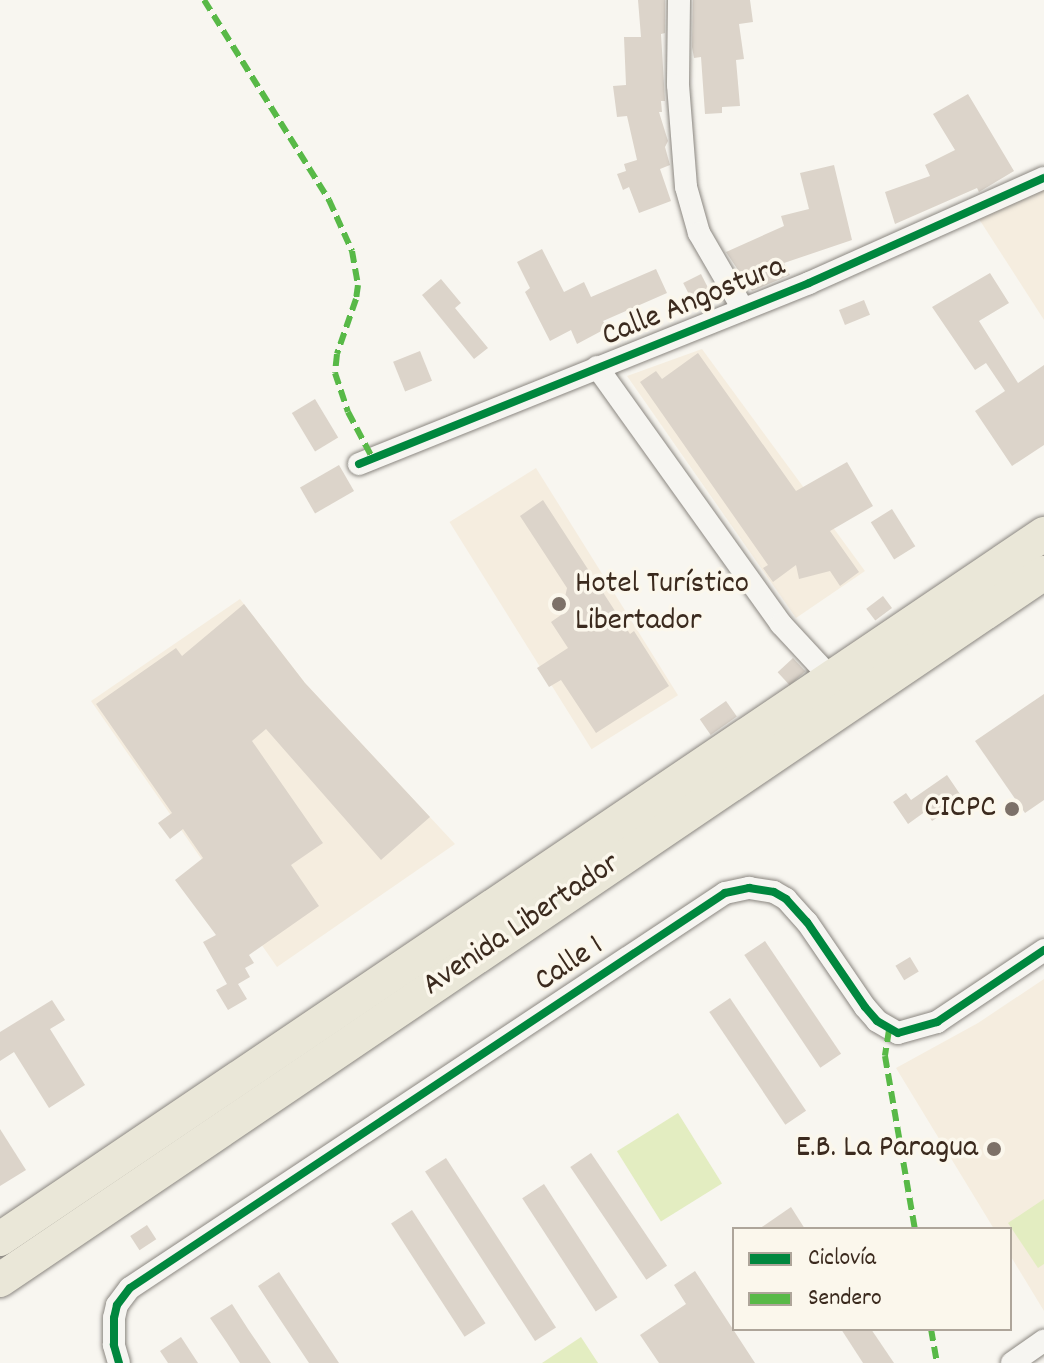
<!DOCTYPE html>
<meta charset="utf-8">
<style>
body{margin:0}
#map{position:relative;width:1044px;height:1363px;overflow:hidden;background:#f8f6f0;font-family:Dekko,sans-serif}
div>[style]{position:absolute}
.built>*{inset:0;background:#f5eddf;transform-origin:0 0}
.green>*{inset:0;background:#e3edc1;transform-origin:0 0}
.building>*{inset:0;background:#dcd4ca;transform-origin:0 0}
.roads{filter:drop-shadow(0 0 2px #8b8781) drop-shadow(0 0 2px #8b8781)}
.street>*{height:22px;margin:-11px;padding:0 11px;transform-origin:11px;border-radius:11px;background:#f6f5f1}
.primary>*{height:34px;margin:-17px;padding:0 17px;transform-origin:17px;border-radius:17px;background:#eae7d8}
.quiet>*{height:6px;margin-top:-3px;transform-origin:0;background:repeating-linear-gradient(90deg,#58b947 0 12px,transparent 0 18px)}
.cycleway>*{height:8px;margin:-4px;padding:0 4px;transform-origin:4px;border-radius:4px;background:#00873e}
.dots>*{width:22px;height:22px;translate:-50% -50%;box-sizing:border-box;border:4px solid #fbf7ec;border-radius:50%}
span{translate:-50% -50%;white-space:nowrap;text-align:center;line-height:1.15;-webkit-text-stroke:7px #fbf7ec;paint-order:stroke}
.street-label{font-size:32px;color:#3b2a1e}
.poi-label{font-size:32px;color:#3b2a1e}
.left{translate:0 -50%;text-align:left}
.right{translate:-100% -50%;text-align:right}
.legend{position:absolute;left:732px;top:1227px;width:280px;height:104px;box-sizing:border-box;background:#fbf7ec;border:2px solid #aea59a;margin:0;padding:10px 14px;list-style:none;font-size:24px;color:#3b2a1e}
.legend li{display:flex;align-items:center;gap:16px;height:40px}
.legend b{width:40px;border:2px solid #aea59a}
</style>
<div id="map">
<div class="built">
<div style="clip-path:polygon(1044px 189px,1044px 320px,979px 219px)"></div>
<div style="clip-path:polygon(702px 349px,865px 571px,796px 618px,627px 376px)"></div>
<div style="left:536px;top:468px;width:268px;height:102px;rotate:58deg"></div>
<div style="clip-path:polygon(240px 599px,305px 683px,455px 844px,277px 967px,91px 701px)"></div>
<div style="clip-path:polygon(1044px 979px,1044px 1311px,1010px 1255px,1010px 1229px,994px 1229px,896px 1068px,978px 1023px)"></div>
</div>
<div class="green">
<div style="left:678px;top:1113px;width:83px;height:72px;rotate:58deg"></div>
<div style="clip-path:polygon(1044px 1199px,1044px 1264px,1038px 1268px,1008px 1223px)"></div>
<div style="clip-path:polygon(581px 1337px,598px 1363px,542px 1363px)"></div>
</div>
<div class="building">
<div style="clip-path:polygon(638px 0,665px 0,665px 33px,661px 34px,665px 101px,661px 101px,662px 112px,659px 112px,668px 141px,665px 147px,670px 165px,660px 169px,671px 201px,639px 213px,629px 187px,623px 190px,617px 174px,626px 171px,624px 164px,637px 160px,627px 116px,617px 117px,613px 86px,626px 85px,624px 37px,641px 37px)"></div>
<div style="clip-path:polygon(693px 0,750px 0,753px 22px,739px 24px,744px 59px,736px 60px,740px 106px,722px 107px,722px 113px,705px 114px,701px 57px,694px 58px,692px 47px)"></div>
<div style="clip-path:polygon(968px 94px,1014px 171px,979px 192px,977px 188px,895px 224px,885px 192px,930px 176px,925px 165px,955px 150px,933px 114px)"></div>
<div style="clip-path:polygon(834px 165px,852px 240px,784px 263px,790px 275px,752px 291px,726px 252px,784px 226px,781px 216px,809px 209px,800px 173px)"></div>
<div style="clip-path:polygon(542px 249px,564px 292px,584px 282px,591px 297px,656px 269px,667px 293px,603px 321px,607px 328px,577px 344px,571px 330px,550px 341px,525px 292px,530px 288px,517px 262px)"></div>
<div style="clip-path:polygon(990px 273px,1009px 303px,979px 321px,1018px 383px,1044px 365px,1044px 445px,1012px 466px,975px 411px,1005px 391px,986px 363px,975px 370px,932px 307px)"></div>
<div style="left:701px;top:274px;width:25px;height:20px;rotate:63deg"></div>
<div style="clip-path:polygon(441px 279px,461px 303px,455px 308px,488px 348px,474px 359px,422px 295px)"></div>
<div style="left:864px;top:300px;width:16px;height:27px;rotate:68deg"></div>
<div style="left:420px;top:351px;width:32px;height:29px;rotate:68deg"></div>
<div style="clip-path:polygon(698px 353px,796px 491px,847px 462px,873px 506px,830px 531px,859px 572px,840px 586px,830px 571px,799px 579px,796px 565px,773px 582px,763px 568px,768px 565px,640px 382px,656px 371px,662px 379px)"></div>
<div style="left:315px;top:399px;width:45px;height:27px;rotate:59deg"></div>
<div style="left:339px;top:465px;width:30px;height:45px;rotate:60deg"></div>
<div style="clip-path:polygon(543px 500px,630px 634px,634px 631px,669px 686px,596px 733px,561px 680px,549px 687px,537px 668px,568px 648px,551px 622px,561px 615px,567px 588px,520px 516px)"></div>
<div style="left:892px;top:509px;width:44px;height:25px;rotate:58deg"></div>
<div style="left:883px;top:596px;width:15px;height:21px;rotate:53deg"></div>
<div style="clip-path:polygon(244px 604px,305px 683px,430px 817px,381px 860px,266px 729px,252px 741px,323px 843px,291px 865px,319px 906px,249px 955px,254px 963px,245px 968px,250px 977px,238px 984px,247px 999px,228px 1010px,216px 990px,227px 984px,203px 942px,216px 935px,175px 880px,203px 858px,183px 829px,170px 839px,158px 823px,172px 813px,96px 704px,176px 648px,182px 656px)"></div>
<div style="left:793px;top:658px;width:18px;height:21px;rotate:47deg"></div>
<div style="clip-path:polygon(1044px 694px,1044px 800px,1025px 813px,975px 741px)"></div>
<div style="left:726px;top:701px;width:19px;height:32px;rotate:55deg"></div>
<div style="clip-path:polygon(947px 775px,964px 800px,932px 821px,926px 811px,908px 824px,893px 802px,906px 793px,911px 800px)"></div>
<div style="left:765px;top:941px;width:136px;height:25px;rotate:56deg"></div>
<div style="left:910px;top:957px;width:17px;height:17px;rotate:59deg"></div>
<div style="left:730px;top:998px;width:136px;height:25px;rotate:56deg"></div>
<div style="clip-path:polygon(52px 1000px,65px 1020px,50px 1029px,85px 1085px,49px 1108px,14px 1052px,0 1061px,0 1032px)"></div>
<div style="clip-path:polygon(0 1129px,26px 1170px,0 1186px)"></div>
<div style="left:591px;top:1153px;width:136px;height:25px;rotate:56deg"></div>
<div style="left:446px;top:1158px;width:202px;height:25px;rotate:57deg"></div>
<div style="left:544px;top:1184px;width:135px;height:26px;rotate:57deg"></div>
<div style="clip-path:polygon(791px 1207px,805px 1229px,759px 1229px)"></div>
<div style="left:412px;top:1210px;width:135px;height:25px;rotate:57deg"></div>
<div style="left:147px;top:1225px;width:17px;height:20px;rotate:57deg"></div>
<div style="clip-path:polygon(695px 1271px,712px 1297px,755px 1363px,659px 1363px,640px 1335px,686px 1304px,674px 1285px)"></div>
<div style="clip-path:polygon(279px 1272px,296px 1298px,339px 1363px,309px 1363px,275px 1312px,258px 1286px)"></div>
<div style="clip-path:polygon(232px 1304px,248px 1329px,271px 1363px,240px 1363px,227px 1343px,210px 1318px)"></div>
<div style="clip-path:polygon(841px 1329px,871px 1329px,894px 1363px,863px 1363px)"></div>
<div style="clip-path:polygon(181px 1337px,198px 1363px,168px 1363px,160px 1351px)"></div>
</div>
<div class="roads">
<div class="street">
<div style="left:679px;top:0;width:85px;rotate:90.7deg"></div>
<div style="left:678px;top:85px;width:102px;rotate:85.5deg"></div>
<div style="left:686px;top:187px;width:48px;rotate:74.2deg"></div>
<div style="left:699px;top:233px;width:88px;rotate:59.9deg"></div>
<div style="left:597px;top:367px;width:316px;rotate:54.4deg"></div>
<div style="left:781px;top:624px;width:72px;rotate:47.2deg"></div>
<div style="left:359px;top:464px;width:485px;rotate:-21.9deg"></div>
<div style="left:809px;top:283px;width:257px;rotate:-24.1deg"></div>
<div style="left:119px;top:1363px;width:19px;rotate:-106deg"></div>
<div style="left:114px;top:1345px;width:27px;rotate:-90deg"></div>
<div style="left:114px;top:1318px;width:13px;rotate:-77deg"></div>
<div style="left:117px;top:1305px;width:21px;rotate:-53deg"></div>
<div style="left:130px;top:1288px;width:714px;rotate:-33.58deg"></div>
<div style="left:725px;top:893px;width:25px;rotate:-12deg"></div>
<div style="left:749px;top:888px;width:25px;rotate:9deg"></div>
<div style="left:774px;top:892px;width:14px;rotate:30deg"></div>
<div style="left:786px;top:899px;width:31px;rotate:48deg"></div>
<div style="left:807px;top:922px;width:103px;rotate:55.7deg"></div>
<div style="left:865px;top:1007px;width:18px;rotate:49deg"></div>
<div style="left:877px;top:1021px;width:24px;rotate:30deg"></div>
<div style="left:898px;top:1033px;width:41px;rotate:-15.8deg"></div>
<div style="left:937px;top:1022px;width:129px;rotate:-33.9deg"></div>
<div style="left:1012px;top:1363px;width:39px;rotate:-35deg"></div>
</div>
<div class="primary">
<div style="left:0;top:1239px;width:1260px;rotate:-34.03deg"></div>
<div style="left:0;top:1280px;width:1261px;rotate:-34.11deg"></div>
</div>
</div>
<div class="quiet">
<div style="left:204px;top:0;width:236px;rotate:58deg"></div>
<div style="left:329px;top:200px;width:56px;rotate:65.7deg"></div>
<div style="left:352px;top:251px;width:35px;rotate:80deg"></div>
<div style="left:358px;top:285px;width:14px;rotate:98deg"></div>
<div style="left:356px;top:299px;width:58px;rotate:109.1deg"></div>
<div style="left:337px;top:354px;width:19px;rotate:96deg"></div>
<div style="left:335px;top:373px;width:41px;rotate:71.6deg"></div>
<div style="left:348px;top:412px;width:53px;rotate:62deg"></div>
<div style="left:889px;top:1030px;width:26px;rotate:99deg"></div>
<div style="left:885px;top:1056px;width:176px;rotate:80.2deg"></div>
<div style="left:931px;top:1329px;width:35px;rotate:80deg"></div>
</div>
<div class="cycleway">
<div style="left:359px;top:464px;width:485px;rotate:-21.9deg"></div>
<div style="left:809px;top:283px;width:257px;rotate:-24.1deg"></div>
<div style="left:119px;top:1363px;width:19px;rotate:-106deg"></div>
<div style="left:114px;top:1345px;width:27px;rotate:-90deg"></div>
<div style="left:114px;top:1318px;width:13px;rotate:-77deg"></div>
<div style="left:117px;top:1305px;width:21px;rotate:-53deg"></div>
<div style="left:130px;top:1288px;width:714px;rotate:-33.58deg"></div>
<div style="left:725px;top:893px;width:25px;rotate:-12deg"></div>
<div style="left:749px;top:888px;width:25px;rotate:9deg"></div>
<div style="left:774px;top:892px;width:14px;rotate:30deg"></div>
<div style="left:786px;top:899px;width:31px;rotate:48deg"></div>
<div style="left:807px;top:922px;width:103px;rotate:55.7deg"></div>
<div style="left:865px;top:1007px;width:18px;rotate:49deg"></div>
<div style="left:877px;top:1021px;width:24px;rotate:30deg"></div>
<div style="left:898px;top:1033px;width:41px;rotate:-15.8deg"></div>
<div style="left:937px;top:1022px;width:129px;rotate:-33.9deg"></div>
</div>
<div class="dots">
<div style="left:559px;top:604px;background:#7d7168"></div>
<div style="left:1012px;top:809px;background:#7d7168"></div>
<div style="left:994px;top:1149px;background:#7d7168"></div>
</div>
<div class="street-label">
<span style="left:694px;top:303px;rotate:-22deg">Calle Angostura</span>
<span style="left:522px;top:926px;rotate:-34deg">Avenida Libertador</span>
<span style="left:570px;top:965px;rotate:-34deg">Calle 1</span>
</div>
<div class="poi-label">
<span class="left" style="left:575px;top:604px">Hotel Turístico<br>Libertador</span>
<span class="right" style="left:996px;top:809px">CICPC</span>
<span class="right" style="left:978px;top:1149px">E.B. La Paragua</span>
</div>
<ul class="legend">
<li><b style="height:10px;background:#00873e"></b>Ciclovía</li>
<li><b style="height:10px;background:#58b947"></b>Sendero</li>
</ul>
</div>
